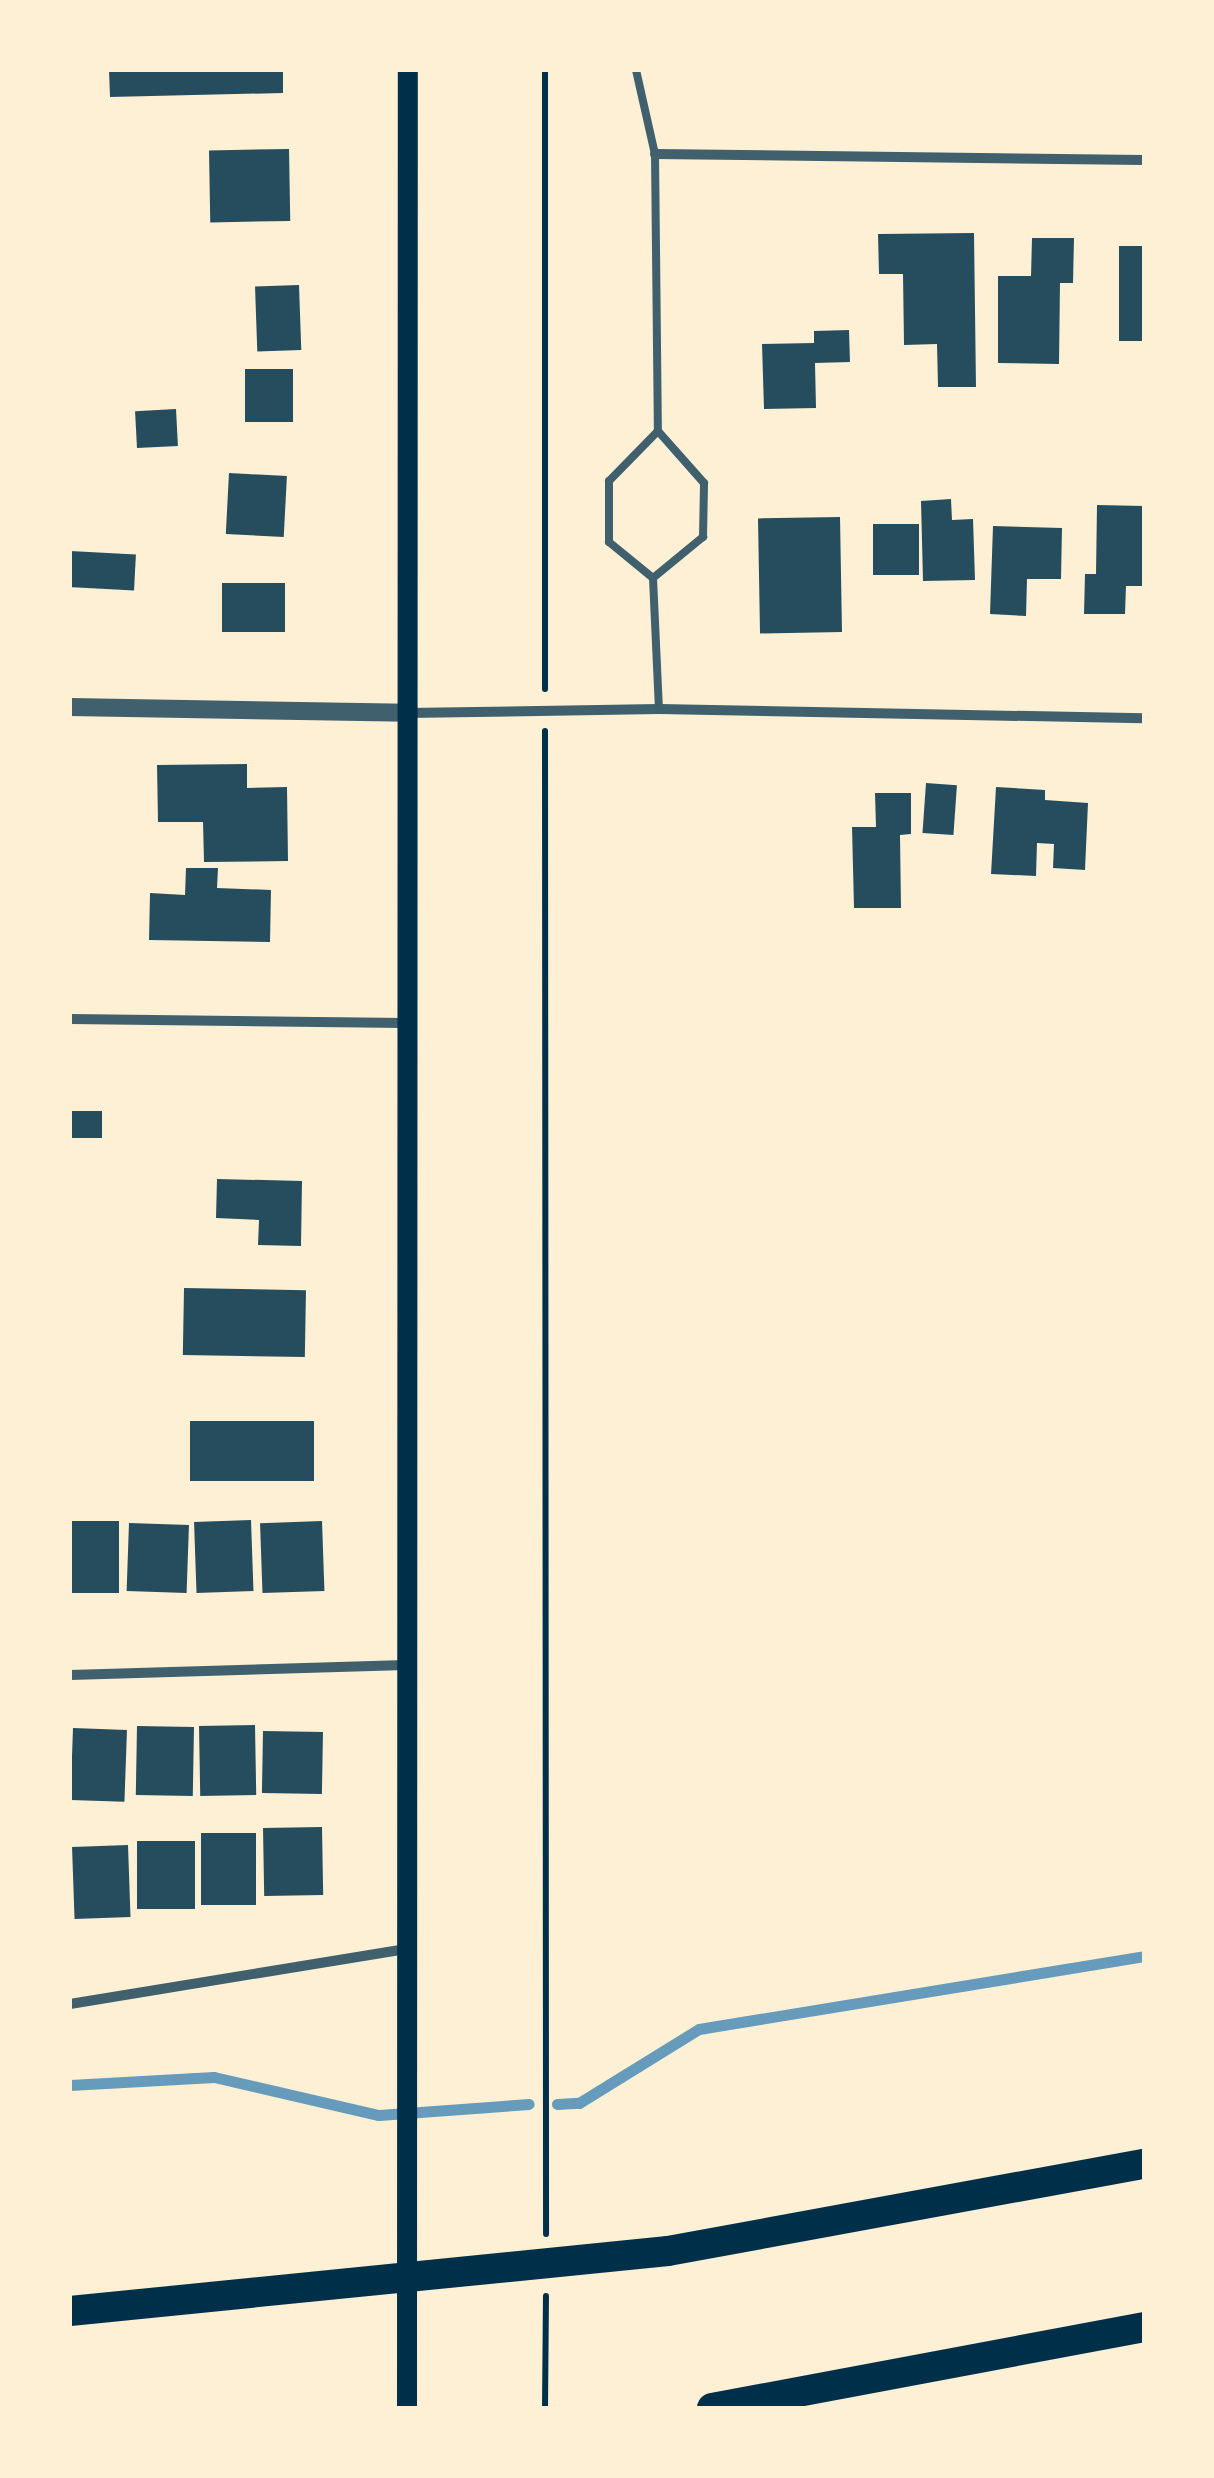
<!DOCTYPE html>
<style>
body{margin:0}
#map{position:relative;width:1214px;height:2478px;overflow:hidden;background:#fdf0d5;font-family:Lato,sans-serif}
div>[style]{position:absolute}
.stream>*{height:11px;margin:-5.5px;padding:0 5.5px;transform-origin:5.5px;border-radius:5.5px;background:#669bbc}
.building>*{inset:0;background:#264d5e;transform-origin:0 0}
.path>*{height:6px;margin:-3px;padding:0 3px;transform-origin:3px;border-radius:3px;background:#003049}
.service>*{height:8px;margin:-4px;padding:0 4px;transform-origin:4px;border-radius:4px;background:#3f606c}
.minor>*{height:10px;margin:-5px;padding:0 5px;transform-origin:5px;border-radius:5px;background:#3f606c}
.tertiary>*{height:18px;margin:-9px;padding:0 9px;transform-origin:9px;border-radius:9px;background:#3f606c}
.secondary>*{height:20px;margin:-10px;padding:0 10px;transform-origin:10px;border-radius:10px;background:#003049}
.motorway>*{height:30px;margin:-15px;padding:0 15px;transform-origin:15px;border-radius:15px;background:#003049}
span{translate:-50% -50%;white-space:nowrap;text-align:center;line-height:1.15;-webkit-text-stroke:8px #fdf0d5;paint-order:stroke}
.frame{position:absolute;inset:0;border:72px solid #fdf0d5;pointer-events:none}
</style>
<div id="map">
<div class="stream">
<div style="left:70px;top:2085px;width:144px;rotate:-3.2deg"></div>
<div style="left:214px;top:2077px;width:169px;rotate:13deg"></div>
<div style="left:379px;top:2115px;width:150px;rotate:-4.2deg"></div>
<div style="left:557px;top:2104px;width:22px;rotate:-3deg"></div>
<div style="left:579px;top:2103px;width:141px;rotate:-31.7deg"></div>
<div style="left:699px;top:2029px;width:451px;rotate:-9.3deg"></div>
</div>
<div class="building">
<div style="clip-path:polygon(109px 70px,283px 70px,283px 93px,110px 97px)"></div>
<div style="left:289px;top:149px;width:72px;height:80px;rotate:89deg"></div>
<div style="clip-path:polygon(974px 233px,976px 387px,938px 387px,937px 344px,904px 345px,903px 274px,879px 274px,878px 234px)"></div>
<div style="clip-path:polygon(1032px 238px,1074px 238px,1073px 283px,1060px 283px,1059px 364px,998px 363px,998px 276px,1031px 276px)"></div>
<div style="left:1119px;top:246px;width:25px;height:95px"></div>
<div style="left:299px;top:285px;width:65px;height:44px;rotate:88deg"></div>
<div style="clip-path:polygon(849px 330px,850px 362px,815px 363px,816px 408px,764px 409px,762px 344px,814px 343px,814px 331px)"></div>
<div style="left:245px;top:369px;width:48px;height:53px"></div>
<div style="left:176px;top:409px;width:37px;height:41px;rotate:87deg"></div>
<div style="left:229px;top:473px;width:58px;height:61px;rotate:3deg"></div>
<div style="clip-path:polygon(951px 499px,952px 520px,973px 519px,975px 580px,923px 581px,921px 501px)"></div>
<div style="clip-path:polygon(1097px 505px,1144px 506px,1144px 586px,1126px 586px,1125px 614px,1084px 614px,1085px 574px,1096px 574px)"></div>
<div style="left:840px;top:517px;width:115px;height:82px;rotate:89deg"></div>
<div style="left:873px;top:524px;width:46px;height:51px"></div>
<div style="clip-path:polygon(993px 526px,1062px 528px,1061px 579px,1027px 579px,1026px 616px,990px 614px)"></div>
<div style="left:70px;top:551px;width:66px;height:36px;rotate:3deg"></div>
<div style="left:285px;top:583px;width:49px;height:63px;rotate:90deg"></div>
<div style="clip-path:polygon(247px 764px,247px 788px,287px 787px,288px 861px,204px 862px,203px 822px,158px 822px,157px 765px)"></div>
<div style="left:926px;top:783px;width:31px;height:50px;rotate:4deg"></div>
<div style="clip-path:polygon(996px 787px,1045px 790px,1045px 800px,1088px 803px,1085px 870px,1053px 868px,1054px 844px,1037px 843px,1036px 876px,991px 874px)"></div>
<div style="clip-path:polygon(875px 793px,911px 793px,911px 834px,900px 835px,901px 908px,854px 908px,852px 827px,876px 827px)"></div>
<div style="clip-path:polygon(186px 868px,218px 868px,217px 888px,271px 890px,270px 942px,149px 940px,150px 893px,185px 895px)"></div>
<div style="left:70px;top:1111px;width:32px;height:27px"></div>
<div style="clip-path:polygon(217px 1179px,302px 1181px,301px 1246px,258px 1245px,259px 1220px,216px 1218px)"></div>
<div style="left:184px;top:1288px;width:122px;height:67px;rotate:1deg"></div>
<div style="left:190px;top:1421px;width:124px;height:60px"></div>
<div style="left:251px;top:1520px;width:71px;height:57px;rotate:88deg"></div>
<div style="left:70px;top:1521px;width:49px;height:72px"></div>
<div style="left:322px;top:1521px;width:70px;height:62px;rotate:88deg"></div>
<div style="left:129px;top:1523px;width:60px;height:68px;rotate:2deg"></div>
<div style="left:255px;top:1725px;width:70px;height:56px;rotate:89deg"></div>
<div style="left:137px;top:1726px;width:57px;height:69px;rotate:1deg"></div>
<div style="left:73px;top:1728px;width:54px;height:72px;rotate:2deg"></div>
<div style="left:263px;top:1731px;width:60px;height:62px;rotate:1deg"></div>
<div style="left:322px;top:1827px;width:68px;height:59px;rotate:89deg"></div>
<div style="left:201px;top:1833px;width:55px;height:72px"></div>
<div style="left:137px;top:1841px;width:58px;height:68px"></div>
<div style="left:128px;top:1845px;width:72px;height:56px;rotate:88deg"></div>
</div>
<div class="path">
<div style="left:545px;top:689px;width:619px;rotate:-90deg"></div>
<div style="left:545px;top:731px;width:1503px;rotate:89.96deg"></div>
<div style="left:545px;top:2408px;width:112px;rotate:-89.5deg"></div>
</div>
<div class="service">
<div style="left:636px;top:70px;width:86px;rotate:77.3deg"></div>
<div style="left:655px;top:154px;width:277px;rotate:89.4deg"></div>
<div style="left:658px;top:431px;width:70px;rotate:134.4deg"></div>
<div style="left:609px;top:481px;width:61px;rotate:90deg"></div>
<div style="left:609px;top:542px;width:57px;rotate:39.3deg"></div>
<div style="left:653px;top:578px;width:131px;rotate:87.4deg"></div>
<div style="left:653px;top:578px;width:65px;rotate:-39.4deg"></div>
<div style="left:703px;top:537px;width:54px;rotate:-88.9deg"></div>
<div style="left:704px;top:483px;width:69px;rotate:-131.5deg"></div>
</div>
<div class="minor">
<div style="left:655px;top:154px;width:489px;rotate:0.7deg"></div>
<div style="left:407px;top:713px;width:252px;rotate:-0.9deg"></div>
<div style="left:659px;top:709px;width:485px;rotate:1.1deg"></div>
<div style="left:70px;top:1019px;width:334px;rotate:0.7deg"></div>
<div style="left:70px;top:1675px;width:336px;rotate:-1.7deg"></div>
<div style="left:70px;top:2004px;width:339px;rotate:-9.3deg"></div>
</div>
<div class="tertiary">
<div style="left:70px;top:707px;width:336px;rotate:1deg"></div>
</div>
<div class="secondary">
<div style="left:407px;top:2408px;width:2338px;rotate:-89.98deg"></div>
</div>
<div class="motorway">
<div style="left:70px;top:2311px;width:601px;rotate:-5.73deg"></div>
<div style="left:668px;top:2251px;width:484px;rotate:-10.4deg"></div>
<div style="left:712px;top:2408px;width:440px;rotate:-10.6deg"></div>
</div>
<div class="frame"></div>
</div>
